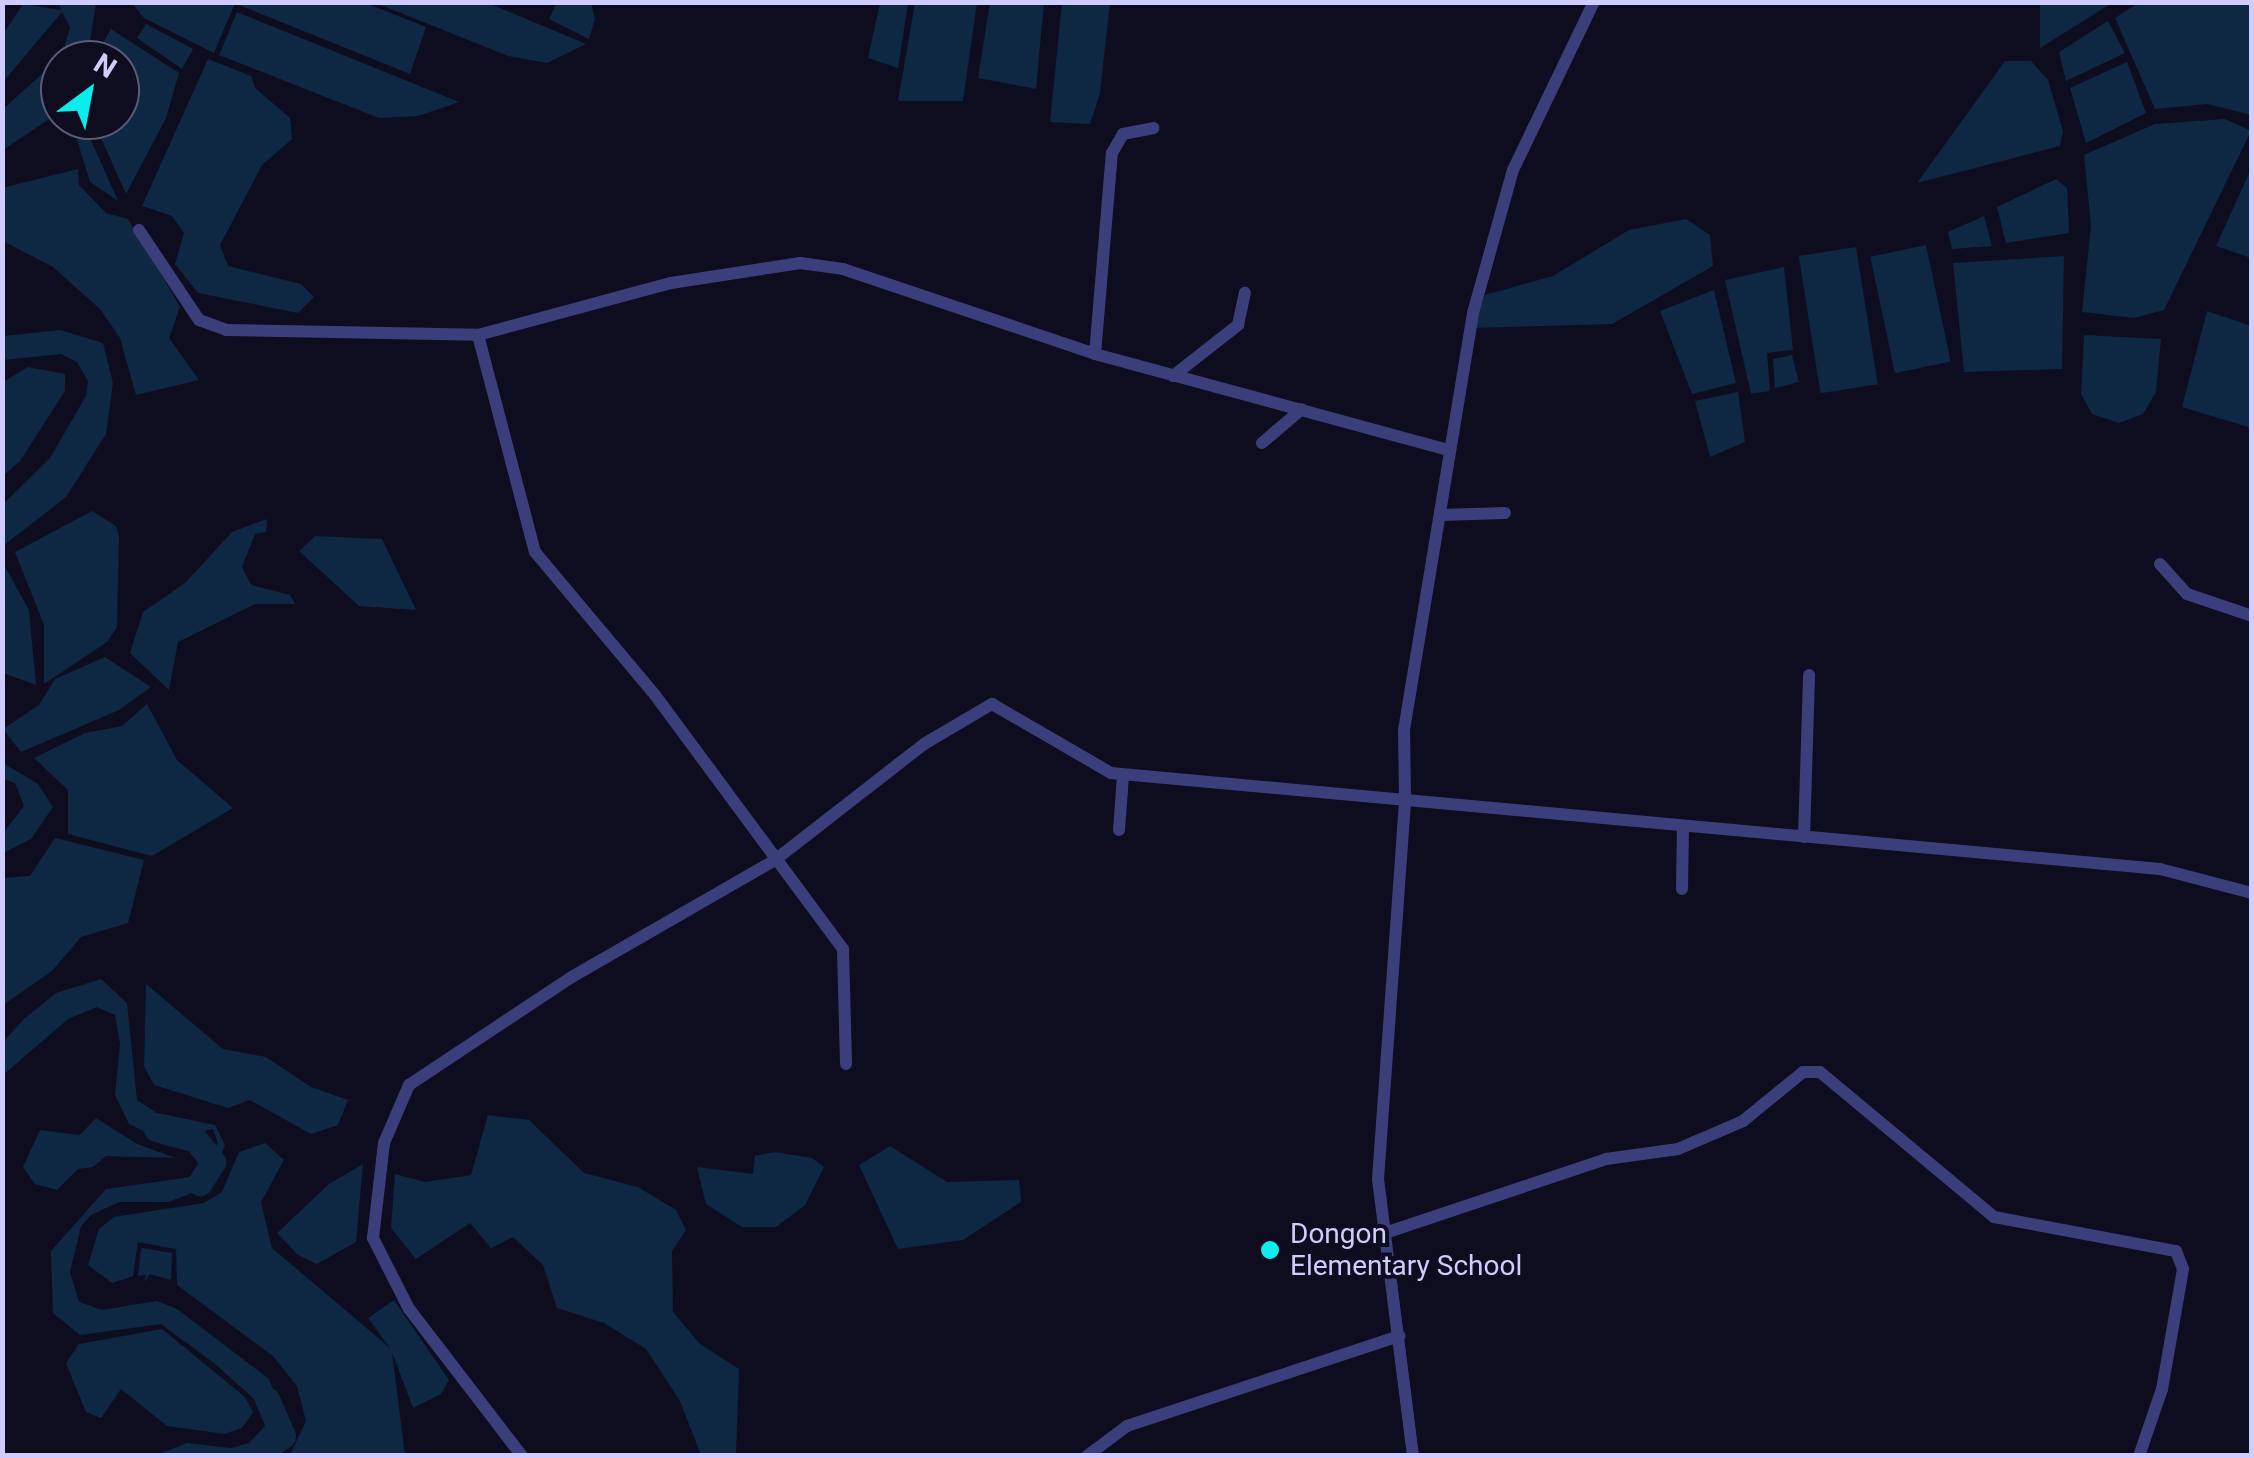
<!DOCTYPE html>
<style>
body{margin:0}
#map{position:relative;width:2254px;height:1458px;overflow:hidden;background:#0e0d1f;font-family:Roboto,sans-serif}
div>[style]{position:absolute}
.water>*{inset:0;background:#0e2742;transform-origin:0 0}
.river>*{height:25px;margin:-12.5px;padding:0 12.5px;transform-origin:12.5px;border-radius:12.5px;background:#0e2742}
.street>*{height:12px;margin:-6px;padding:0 6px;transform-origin:6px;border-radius:6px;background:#3a3f7c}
.dots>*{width:28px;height:28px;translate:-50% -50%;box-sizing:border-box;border:5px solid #0e0d1f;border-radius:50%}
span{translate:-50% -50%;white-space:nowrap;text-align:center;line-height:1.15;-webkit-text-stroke:8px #0e0d1f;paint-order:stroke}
.poi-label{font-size:28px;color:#cecdfd}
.left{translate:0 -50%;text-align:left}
.frame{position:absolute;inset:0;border:5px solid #cecdfd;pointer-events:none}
.north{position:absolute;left:40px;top:40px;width:100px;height:100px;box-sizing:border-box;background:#0e0d1f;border:2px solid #5b5a78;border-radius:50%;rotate:32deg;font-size:28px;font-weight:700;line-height:40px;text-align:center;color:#cecdfd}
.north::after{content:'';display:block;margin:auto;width:35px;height:45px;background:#0aedec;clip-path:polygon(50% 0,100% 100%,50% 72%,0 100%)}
</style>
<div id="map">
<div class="water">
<div style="clip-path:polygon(557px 2px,591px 3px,595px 19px,589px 39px,549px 19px)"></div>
<div style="clip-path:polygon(990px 2px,1044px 3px,1036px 89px,978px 78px)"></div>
<div style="clip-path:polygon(2040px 2px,2112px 2px,2112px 3px,2040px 48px)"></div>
<div style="clip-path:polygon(2140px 2px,2251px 3px,2251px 115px,2207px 104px,2155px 109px,2115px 18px)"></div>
<div style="clip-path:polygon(59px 3px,96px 3px,87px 60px,60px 60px,60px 112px,3px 150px,3px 109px,62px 56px,70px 27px,62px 12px,3px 82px,3px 34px,23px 4px,61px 10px)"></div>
<div style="clip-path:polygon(132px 3px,235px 3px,214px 53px,144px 18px)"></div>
<div style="clip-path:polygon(365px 3px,426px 27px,410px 74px,239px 5px)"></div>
<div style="clip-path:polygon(376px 3px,488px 3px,586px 44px,547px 63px,508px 56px)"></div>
<div style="clip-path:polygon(880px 3px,908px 3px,898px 68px,868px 58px)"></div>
<div style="clip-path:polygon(915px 3px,977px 3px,963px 101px,898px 101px)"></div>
<div style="clip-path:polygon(1062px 3px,1110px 3px,1100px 93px,1090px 124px,1050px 122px)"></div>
<div style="clip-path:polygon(237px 12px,459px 102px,418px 116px,379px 118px,219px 55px)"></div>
<div style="clip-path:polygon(2108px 21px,2125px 53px,2066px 81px,2059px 52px)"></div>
<div style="clip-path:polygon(146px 24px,193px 49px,182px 69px,137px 38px)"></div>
<div style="clip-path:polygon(111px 29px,179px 73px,166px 118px,126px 194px,93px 120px,120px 120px,120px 60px,93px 60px)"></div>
<div style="clip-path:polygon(208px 59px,251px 76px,255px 88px,290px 118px,292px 139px,262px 165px,220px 245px,228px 266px,301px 284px,314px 297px,298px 313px,198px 293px,175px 264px,184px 233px,172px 216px,142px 206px)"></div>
<div style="clip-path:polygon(2005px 61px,2031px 61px,2048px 80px,2063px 131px,2060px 146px,1917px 183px)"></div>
<div style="clip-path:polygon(2127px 62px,2146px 113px,2086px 143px,2070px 88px)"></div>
<div style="clip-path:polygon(2225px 119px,2251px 131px,2164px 310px,2134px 318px,2082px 312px,2091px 226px,2084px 155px,2155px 124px)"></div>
<div style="clip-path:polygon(71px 120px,82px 120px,118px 201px,90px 182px)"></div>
<div style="clip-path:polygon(78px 169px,79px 185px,106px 213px,128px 219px,171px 291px,180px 307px,169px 338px,199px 380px,136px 395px,120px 338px,100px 309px,53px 267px,3px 241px,2px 188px)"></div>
<div style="clip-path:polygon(2251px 169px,2252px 258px,2251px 258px,2216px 246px)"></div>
<div style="clip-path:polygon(2056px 179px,2067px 188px,2069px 233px,2006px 243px,1997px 207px)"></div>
<div style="clip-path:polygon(1984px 216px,1992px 246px,1952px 249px,1948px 232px)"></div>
<div style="clip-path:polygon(1686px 219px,1710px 235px,1713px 266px,1612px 324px,1471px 328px,1485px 295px,1553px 276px,1629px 230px)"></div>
<div style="left:1926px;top:245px;width:119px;height:57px;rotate:78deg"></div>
<div style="left:1856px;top:247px;width:139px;height:58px;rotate:81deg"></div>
<div style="clip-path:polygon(2064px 256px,2062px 369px,1964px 372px,1953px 263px)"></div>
<div style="clip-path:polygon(1784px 267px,1793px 350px,1767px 353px,1770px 391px,1751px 394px,1725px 280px)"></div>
<div style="clip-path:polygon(1714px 290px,1736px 383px,1692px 394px,1660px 311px)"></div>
<div style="clip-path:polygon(2207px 311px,2251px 326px,2251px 428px,2182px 407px)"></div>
<div style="clip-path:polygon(60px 330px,103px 343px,113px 383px,106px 434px,66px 497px,3px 546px,3px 504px,50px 458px,86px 396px,88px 381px,77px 362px,61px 354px,3px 360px,3px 336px)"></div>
<div style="clip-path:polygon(2084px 335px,2161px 339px,2156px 392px,2143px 414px,2119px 423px,2092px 414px,2081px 394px)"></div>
<div style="clip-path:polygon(1792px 355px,1799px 382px,1775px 388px,1773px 359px)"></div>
<div style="clip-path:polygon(28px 367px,65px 374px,65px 391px,20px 461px,3px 476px,3px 382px)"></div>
<div style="clip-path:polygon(1738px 392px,1745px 442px,1710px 457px,1695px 401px)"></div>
<div style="clip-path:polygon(92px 511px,116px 526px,119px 537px,117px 627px,107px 642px,44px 684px,44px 625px,15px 552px)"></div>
<div style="clip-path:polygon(267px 519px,266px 532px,255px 534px,242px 567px,251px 585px,290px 595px,295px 604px,255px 604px,178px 642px,169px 690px,130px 653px,143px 612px,185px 583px,232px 532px)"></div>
<div style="clip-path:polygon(315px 536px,382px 539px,416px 610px,359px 606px,299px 551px)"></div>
<div style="clip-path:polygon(3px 563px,29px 610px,36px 685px,3px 673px)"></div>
<div style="clip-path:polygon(105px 657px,151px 687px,119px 710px,21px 752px,3px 729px,39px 705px,55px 679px)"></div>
<div style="clip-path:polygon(147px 704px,177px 760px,233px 808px,152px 856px,68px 834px,68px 790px,34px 758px,85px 733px,122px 726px)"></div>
<div style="clip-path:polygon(3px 763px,38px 784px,53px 807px,31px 839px,3px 853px,3px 833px,24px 806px,15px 783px,3px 779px)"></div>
<div style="clip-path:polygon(55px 838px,144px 860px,128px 923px,81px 937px,52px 971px,3px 1005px,3px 878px,30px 876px)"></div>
<div style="clip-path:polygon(101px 979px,127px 1003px,137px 1100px,157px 1113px,215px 1125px,225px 1145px,208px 1187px,168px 1202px,119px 1202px,91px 1215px,81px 1226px,70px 1272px,79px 1302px,102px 1310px,157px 1301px,177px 1309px,269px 1379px,285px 1420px,243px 1455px,157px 1455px,187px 1443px,231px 1448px,249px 1443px,267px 1424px,253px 1398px,214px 1363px,161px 1324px,80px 1335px,53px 1313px,51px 1251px,106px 1189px,191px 1177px,218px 1143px,213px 1129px,164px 1141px,129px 1124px,115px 1095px,120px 1044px,115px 1015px,97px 1007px,68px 1019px,3px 1075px,3px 1042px,24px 1019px,56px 993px)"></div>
<div style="clip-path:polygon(146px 984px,223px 1049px,266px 1057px,311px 1087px,348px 1100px,338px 1125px,311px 1134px,250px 1100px,228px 1108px,154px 1085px,144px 1066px)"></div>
<div style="clip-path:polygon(488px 1115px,529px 1120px,584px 1173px,638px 1187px,676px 1210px,686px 1230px,672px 1251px,673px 1312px,700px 1344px,739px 1369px,736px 1455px,701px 1455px,680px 1401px,646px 1349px,604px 1323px,557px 1308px,543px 1265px,513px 1237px,491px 1248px,470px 1223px,416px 1259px,391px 1228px,395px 1174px,425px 1182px,471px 1175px)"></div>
<div style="clip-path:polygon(96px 1118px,137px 1144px,176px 1158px,106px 1156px,93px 1167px,78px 1169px,57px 1190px,35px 1184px,23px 1167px,40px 1130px,80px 1135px)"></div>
<div style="clip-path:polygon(265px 1143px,284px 1160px,261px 1202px,272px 1248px,390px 1348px,368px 1318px,394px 1300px,449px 1380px,441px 1394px,413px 1408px,392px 1352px,405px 1455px,290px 1455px,306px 1421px,297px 1386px,273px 1356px,177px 1285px,176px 1249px,138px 1242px,133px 1276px,112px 1283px,88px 1265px,99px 1229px,114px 1217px,204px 1203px,222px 1192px,239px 1152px)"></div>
<div style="clip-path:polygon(890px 1146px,947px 1182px,1019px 1180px,1021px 1202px,963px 1240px,898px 1249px,859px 1165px)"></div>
<div style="clip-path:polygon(774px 1152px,812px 1158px,824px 1167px,805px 1205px,776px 1227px,742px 1227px,706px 1204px,697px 1167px,753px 1174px,755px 1156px)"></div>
<div style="clip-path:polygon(363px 1164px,356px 1242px,317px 1264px,298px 1255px,277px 1233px,329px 1184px)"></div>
<div style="clip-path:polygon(141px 1248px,172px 1253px,171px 1280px,150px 1274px,144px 1282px,146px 1275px,138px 1276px)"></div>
<div style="clip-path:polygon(162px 1329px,245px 1397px,253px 1412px,242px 1428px,224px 1434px,167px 1426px,121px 1389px,101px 1418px,86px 1412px,66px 1363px,79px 1344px)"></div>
</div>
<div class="river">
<div style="left:156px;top:1129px;width:41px;rotate:15.4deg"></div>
<div style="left:196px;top:1140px;width:28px;rotate:52deg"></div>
<div style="left:213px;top:1162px;width:25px;rotate:122deg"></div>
<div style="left:255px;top:1456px;width:34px;rotate:-36deg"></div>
<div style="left:283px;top:1436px;width:40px;rotate:-113.4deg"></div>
</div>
<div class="street">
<div style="left:139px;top:230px;width:108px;rotate:56.3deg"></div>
<div style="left:199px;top:320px;width:29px;rotate:20deg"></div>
<div style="left:226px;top:330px;width:252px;rotate:1.1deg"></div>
<div style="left:478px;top:335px;width:200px;rotate:-15.1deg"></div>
<div style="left:671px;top:283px;width:131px;rotate:-8.8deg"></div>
<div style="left:800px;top:263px;width:43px;rotate:7.9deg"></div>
<div style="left:843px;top:269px;width:266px;rotate:18.6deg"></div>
<div style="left:1095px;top:354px;width:366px;rotate:15.2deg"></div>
<div style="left:478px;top:335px;width:224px;rotate:75.3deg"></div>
<div style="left:535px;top:552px;width:187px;rotate:50deg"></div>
<div style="left:655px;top:695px;width:316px;rotate:53.5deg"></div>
<div style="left:843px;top:949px;width:115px;rotate:88.5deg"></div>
<div style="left:1095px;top:354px;width:202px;rotate:-85.2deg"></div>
<div style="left:1112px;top:153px;width:22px;rotate:-60deg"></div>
<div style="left:1123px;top:134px;width:31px;rotate:-11deg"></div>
<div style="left:1173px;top:376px;width:83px;rotate:-38.1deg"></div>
<div style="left:1238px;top:325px;width:33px;rotate:-78deg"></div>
<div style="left:1262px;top:443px;width:52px;rotate:-40.4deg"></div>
<div style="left:1441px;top:515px;width:64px;rotate:-1.8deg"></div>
<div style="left:2160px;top:564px;width:40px;rotate:48deg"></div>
<div style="left:2187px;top:594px;width:69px;rotate:18.7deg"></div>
<div style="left:1119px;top:830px;width:55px;rotate:-85.8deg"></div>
<div style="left:1804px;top:837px;width:162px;rotate:-88.2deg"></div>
<div style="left:1682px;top:889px;width:63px;rotate:-89.1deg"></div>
<div style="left:1385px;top:1233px;width:233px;rotate:-18.5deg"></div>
<div style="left:1606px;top:1159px;width:73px;rotate:-7.9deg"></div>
<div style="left:1678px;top:1149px;width:71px;rotate:-23.3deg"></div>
<div style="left:1743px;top:1121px;width:77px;rotate:-39.2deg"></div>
<div style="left:1803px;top:1072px;width:17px"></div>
<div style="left:1820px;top:1072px;width:226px;rotate:39.8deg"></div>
<div style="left:1994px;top:1217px;width:185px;rotate:10.6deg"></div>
<div style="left:2176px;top:1251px;width:19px;rotate:69deg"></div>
<div style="left:2183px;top:1269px;width:122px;rotate:99.9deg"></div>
<div style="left:2162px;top:1389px;width:71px;rotate:108.9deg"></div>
<div style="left:522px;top:1456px;width:185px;rotate:-127.5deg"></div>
<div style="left:409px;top:1309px;width:80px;rotate:-116.9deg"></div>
<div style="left:373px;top:1238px;width:96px;rotate:-83.4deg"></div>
<div style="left:384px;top:1143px;width:63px;rotate:-66.7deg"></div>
<div style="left:409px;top:1085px;width:193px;rotate:-33.6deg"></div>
<div style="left:570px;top:978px;width:237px;rotate:-29.9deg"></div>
<div style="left:775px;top:860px;width:189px;rotate:-37.9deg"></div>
<div style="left:924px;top:744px;width:79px;rotate:-30.5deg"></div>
<div style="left:992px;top:704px;width:138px;rotate:30.1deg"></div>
<div style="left:1111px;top:773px;width:1053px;rotate:5.23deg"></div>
<div style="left:2160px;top:869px;width:95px;rotate:14.6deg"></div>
<div style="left:1087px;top:1456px;width:50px;rotate:-36.9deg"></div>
<div style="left:1127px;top:1426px;width:287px;rotate:-18.3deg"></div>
<div style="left:1413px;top:1456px;width:279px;rotate:-97.2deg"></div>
<div style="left:1378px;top:1179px;width:380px;rotate:-85.9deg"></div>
<div style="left:1405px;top:800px;width:70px;rotate:-90.8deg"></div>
<div style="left:1404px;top:730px;width:423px;rotate:-80.6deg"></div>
<div style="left:1473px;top:313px;width:148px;rotate:-74.4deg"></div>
<div style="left:1513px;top:170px;width:187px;rotate:-64.3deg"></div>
</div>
<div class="dots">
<div style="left:1270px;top:1250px;background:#0aedec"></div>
</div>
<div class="poi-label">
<span class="left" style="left:1290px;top:1250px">Dongon<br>Elementary School</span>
</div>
<div class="frame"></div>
<div class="north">N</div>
</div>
